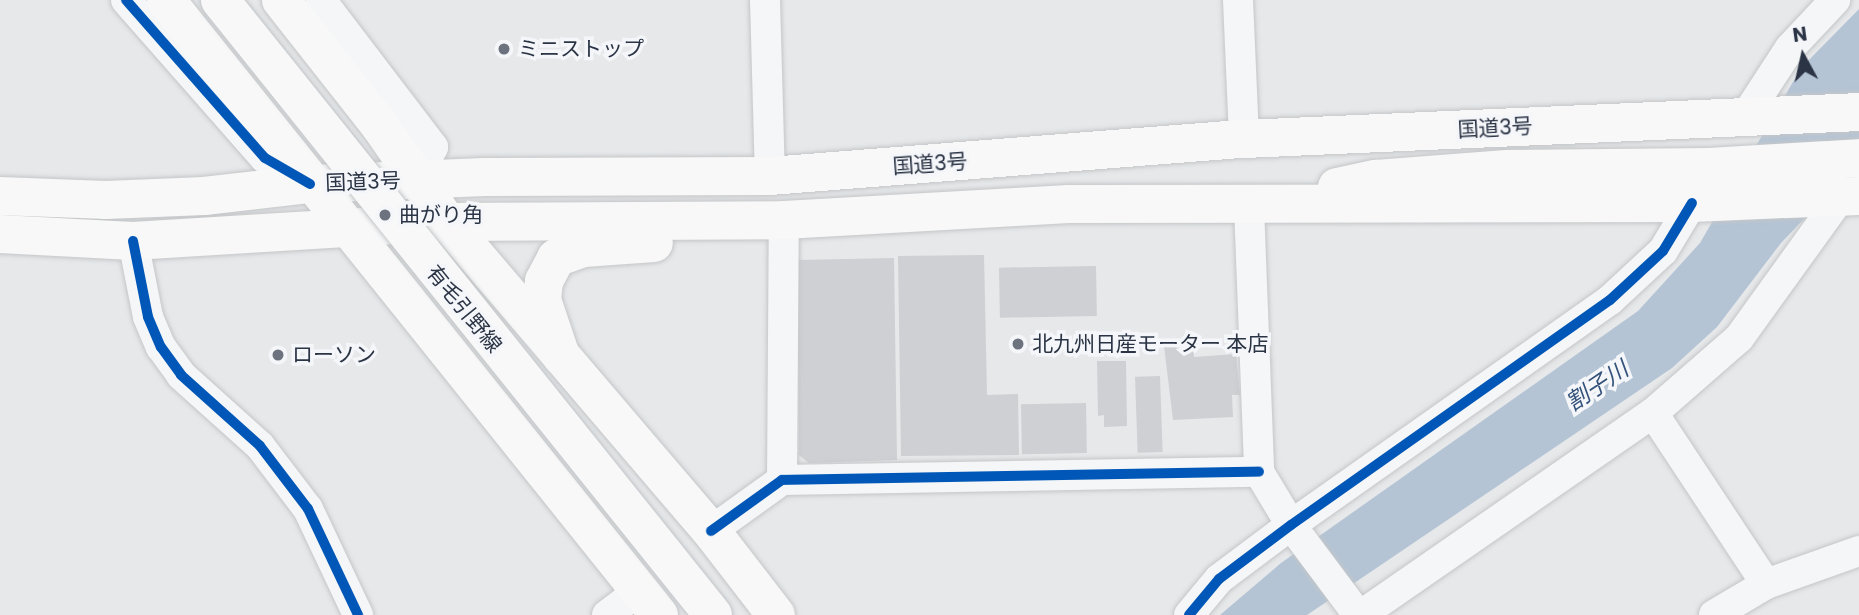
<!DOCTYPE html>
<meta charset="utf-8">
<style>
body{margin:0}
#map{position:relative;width:1859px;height:615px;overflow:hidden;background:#e6e8ea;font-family:Poppins,"Noto Sans JP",sans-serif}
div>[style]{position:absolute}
.water>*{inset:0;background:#b4c4d5}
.building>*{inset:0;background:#ced0d3;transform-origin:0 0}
.roads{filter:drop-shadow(0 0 2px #c4c6c8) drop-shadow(0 0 2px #c4c6c8)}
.minor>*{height:30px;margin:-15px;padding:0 15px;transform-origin:15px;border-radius:15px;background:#f5f6f7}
.major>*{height:38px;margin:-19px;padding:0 19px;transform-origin:19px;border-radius:19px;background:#f8f8f8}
.highway>*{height:38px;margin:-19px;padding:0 19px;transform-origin:19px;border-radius:19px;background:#f8f8f8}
.bridges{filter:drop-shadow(0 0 2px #c2c5c8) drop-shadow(0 0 2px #c2c5c8)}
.major-bridge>*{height:38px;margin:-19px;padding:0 19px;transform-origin:19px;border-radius:19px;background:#f8f8f8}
.cycleway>*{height:10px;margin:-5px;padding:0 5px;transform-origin:5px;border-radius:5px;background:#0057b8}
.dots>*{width:19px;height:19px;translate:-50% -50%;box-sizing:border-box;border:4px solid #f4f6f9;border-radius:50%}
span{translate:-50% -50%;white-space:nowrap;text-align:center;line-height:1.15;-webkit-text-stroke:7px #f4f6f9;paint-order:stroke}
.poi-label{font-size:21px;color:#2b3445}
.left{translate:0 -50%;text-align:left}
.street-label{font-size:21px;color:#2b3445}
.water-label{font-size:23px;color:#34527a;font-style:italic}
.north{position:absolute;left:1768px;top:21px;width:70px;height:70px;-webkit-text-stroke:5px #f4f6f9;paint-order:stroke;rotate:352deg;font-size:19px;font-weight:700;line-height:28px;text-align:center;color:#2b3445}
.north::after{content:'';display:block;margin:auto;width:24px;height:32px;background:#2b3445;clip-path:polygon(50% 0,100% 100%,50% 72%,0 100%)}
</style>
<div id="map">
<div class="water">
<div style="clip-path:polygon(1859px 9px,1859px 145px,1824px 198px,1781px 243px,1717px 327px,1672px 368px,1307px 615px,1220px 615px,1281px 563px,1638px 311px,1700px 243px,1801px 68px)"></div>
</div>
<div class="building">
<div style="clip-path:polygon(984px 255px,987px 395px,1018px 394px,1019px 455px,901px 456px,898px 256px)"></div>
<div style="clip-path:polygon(894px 258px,897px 460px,809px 463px,799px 455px,798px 260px)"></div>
<div style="left:1096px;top:266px;width:50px;height:97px;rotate:89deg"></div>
<div style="clip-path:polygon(1193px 345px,1194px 357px,1236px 354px,1240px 395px,1232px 395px,1233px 417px,1173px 420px,1164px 346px)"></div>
<div style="clip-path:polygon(1097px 361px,1126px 361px,1127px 426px,1104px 427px,1104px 415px,1098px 416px)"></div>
<div style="left:1160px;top:376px;width:76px;height:25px;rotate:88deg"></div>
<div style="left:1086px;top:403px;width:50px;height:65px;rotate:89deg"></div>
</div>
<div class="roads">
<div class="minor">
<div style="left:126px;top:0;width:210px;rotate:48.7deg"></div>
<div style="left:265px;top:158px;width:48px;rotate:30.3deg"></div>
<div style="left:321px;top:0;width:185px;rotate:52.7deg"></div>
<div style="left:433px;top:147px;width:37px;rotate:116deg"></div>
<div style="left:765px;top:0;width:176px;rotate:88.4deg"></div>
<div style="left:1238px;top:0;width:139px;rotate:87.5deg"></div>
<div style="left:1745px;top:117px;width:82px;rotate:-56.9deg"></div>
<div style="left:1790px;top:48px;width:66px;rotate:-46.8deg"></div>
<div style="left:1249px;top:206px;width:266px;rotate:87.8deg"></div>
<div style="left:1259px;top:472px;width:62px;rotate:58.9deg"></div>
<div style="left:1291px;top:525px;width:112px;rotate:53.3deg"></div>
<div style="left:133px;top:241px;width:77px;rotate:78.8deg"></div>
<div style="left:148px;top:317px;width:33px;rotate:67deg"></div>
<div style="left:161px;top:347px;width:34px;rotate:54deg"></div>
<div style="left:181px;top:375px;width:106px;rotate:41.9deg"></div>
<div style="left:260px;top:446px;width:79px;rotate:52.7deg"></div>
<div style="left:308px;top:509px;width:117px;rotate:64.7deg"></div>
<div style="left:1653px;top:413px;width:205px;rotate:56.5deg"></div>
<div style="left:782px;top:480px;width:260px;rotate:-89.6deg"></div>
<div style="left:711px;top:531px;width:87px;rotate:-35.7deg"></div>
<div style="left:782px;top:480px;width:477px;rotate:-1deg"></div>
<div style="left:607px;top:615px;width:41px;rotate:-37.1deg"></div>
<div style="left:1189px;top:615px;width:47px;rotate:-50.2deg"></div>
<div style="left:1219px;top:579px;width:90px;rotate:-36.9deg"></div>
<div style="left:1291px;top:525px;width:390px;rotate:-35.2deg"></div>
<div style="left:1610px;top:300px;width:72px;rotate:-42.8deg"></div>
<div style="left:1663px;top:251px;width:56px;rotate:-58.9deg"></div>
<div style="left:1361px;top:615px;width:355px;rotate:-34.7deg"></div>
<div style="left:1653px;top:413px;width:114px;rotate:-41.1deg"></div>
<div style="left:1739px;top:338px;width:173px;rotate:-54.2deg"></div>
<div style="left:1714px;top:615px;width:61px;rotate:-30.8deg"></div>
<div style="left:1766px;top:584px;width:99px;rotate:-19.5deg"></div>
</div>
<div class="major">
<div style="left:166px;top:0;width:788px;rotate:51.28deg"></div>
<div style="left:281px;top:0;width:160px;rotate:51.8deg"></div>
<div style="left:380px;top:126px;width:117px;rotate:55.1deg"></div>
<div style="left:447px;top:222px;width:406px;rotate:49.5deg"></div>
<div style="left:711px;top:531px;width:106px;rotate:52.3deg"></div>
</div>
<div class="highway">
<div style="left:1337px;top:187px;width:40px;rotate:-12deg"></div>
<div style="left:1376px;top:179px;width:131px;rotate:-4.4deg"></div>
<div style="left:1507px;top:169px;width:202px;rotate:-0.6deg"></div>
<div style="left:1709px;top:167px;width:150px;rotate:-3.4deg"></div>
<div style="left:0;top:196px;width:106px;rotate:2.2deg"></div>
<div style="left:106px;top:200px;width:98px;rotate:-2.3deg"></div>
<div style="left:204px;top:196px;width:107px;rotate:-6.5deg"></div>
<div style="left:310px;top:184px;width:175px;rotate:-2.3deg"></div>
<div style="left:485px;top:177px;width:285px;rotate:-0.2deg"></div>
<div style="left:770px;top:176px;width:475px;rotate:-4.5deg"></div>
<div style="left:1244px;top:139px;width:616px;rotate:-2.51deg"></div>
<div style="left:0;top:234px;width:133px;rotate:3deg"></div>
<div style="left:133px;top:241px;width:315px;rotate:-3.5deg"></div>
<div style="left:447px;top:222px;width:337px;rotate:-0.3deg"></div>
<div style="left:784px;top:220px;width:285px;rotate:-3.2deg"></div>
<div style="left:1069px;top:204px;width:623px;rotate:-0.09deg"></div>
<div style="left:1692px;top:203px;width:167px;rotate:-2.4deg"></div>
<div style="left:561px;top:356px;width:59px;rotate:-108.7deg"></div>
<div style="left:542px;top:300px;width:19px;rotate:-84deg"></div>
<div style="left:544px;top:281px;width:26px;rotate:-62deg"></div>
<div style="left:556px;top:258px;width:30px;rotate:-20deg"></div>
<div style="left:584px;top:248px;width:70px;rotate:-4.1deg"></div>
</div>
</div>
<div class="bridges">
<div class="major-bridge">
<div style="left:220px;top:0;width:788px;rotate:51.28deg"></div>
</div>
</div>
<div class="cycleway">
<div style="left:126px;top:0;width:210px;rotate:48.7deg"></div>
<div style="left:265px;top:158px;width:52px;rotate:30deg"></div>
<div style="left:133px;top:241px;width:77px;rotate:78.8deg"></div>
<div style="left:148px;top:317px;width:33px;rotate:67deg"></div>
<div style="left:161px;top:347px;width:34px;rotate:54deg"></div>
<div style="left:181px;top:375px;width:106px;rotate:41.9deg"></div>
<div style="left:260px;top:446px;width:79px;rotate:52.7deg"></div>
<div style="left:308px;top:509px;width:117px;rotate:64.7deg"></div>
<div style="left:711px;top:531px;width:87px;rotate:-35.7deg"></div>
<div style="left:782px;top:480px;width:477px;rotate:-1deg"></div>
<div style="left:1189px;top:615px;width:47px;rotate:-50.2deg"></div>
<div style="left:1219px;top:579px;width:90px;rotate:-36.9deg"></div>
<div style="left:1291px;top:525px;width:390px;rotate:-35.2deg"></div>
<div style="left:1610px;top:300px;width:72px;rotate:-42.8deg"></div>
<div style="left:1663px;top:251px;width:56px;rotate:-58.9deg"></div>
</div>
<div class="dots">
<div style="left:504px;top:49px;background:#6c737f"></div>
<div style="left:385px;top:215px;background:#6c737f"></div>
<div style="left:1018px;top:344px;background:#6c737f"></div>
<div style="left:278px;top:355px;background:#6c737f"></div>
</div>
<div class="poi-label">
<span class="left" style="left:518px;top:49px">ミニストップ</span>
<span class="left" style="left:399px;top:215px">曲がり角</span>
<span class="left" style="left:1032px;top:344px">北九州日産モーター 本店</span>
<span class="left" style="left:292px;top:355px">ローソン</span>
</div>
<div class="street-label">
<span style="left:1495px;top:128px;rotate:-3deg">国道3号</span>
<span style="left:930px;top:164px;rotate:-4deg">国道3号</span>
<span style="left:363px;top:182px;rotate:-2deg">国道3号</span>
<span style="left:464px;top:309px;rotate:51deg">有毛引野線</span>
</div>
<div class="water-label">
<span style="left:1597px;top:386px;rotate:-34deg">割子川</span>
</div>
<div class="north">N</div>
</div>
